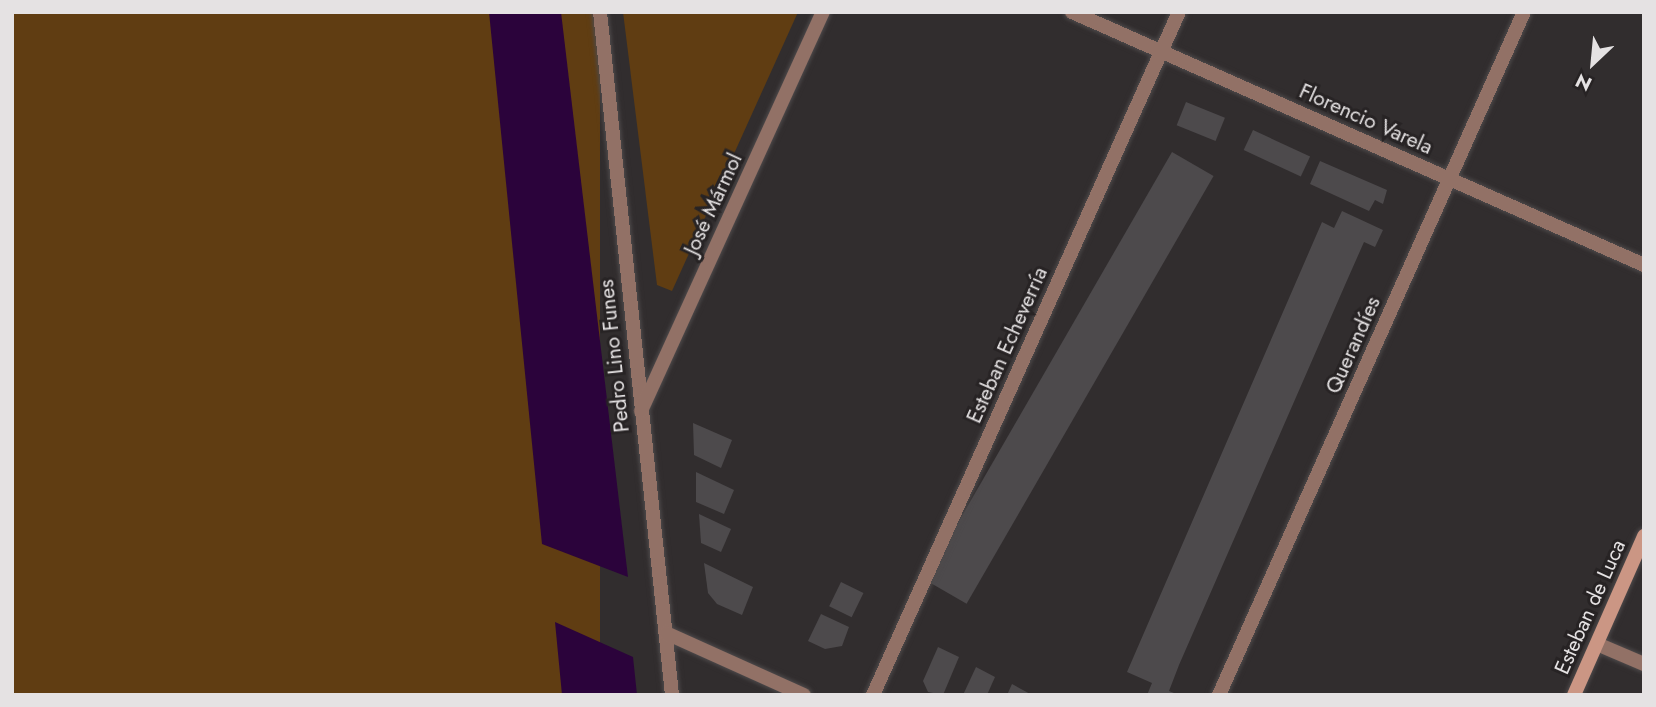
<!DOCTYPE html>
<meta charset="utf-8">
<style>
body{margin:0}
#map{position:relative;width:1656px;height:707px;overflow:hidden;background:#312d2e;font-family:Jost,sans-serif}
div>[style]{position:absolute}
.green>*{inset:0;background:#603d12;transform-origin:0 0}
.water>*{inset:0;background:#2b033b}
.building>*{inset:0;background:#4d4a4c;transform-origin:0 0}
.roads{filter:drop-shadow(0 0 2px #4e4a4b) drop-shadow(0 0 2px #4e4a4b)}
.street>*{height:14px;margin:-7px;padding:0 7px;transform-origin:7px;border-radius:7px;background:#927166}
.secondary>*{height:14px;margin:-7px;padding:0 7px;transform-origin:7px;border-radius:7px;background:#cb9684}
span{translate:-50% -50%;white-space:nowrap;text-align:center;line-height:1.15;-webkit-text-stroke:6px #272324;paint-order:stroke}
.street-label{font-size:21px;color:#e5e2e3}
.frame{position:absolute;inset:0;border:14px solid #e5e2e3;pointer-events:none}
.north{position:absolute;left:1558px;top:28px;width:70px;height:70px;-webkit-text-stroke:5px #272324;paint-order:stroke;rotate:206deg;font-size:19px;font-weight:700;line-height:28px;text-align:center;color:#e5e2e3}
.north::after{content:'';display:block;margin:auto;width:24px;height:32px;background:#e5e2e3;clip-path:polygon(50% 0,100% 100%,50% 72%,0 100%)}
</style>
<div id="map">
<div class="green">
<div style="left:12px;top:12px;width:588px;height:683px"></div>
<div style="clip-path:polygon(623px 12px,798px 12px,672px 291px,657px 285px)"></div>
</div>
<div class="water">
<div style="clip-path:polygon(489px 12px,561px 12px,628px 577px,542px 544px)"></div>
<div style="clip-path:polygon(555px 622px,633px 657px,637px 695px,562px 695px)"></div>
</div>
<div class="building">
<div style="left:1186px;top:102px;width:42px;height:25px;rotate:22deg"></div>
<div style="left:1253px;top:130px;width:63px;height:22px;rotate:25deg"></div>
<div style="left:1172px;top:152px;width:48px;height:494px;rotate:30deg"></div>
<div style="clip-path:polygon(1320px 161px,1387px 190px,1383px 204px,1375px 200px,1369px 211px,1310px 184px)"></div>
<div style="clip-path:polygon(1342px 211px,1383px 230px,1375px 247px,1364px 242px,1345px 285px,1179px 665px,1169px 691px,1179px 695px,1147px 695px,1152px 683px,1127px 672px,1322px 222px,1334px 228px)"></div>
<div style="clip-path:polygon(693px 423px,732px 440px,721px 468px,694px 455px)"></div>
<div style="clip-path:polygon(696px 472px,734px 490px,724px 514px,696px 502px)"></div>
<div style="clip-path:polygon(699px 514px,731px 529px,721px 552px,701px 543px)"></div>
<div style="clip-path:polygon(704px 563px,753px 587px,742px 615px,717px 604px,708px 593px)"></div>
<div style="left:841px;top:582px;width:25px;height:27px;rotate:26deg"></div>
<div style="clip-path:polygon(821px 614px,849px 627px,842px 646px,825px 649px,808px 641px)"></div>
<div style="clip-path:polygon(938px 647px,959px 657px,943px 695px,928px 692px,923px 681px)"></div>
<div style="clip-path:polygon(976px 667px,995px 677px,987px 695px,963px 695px)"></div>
<div style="clip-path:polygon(1012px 684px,1032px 695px,1007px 695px)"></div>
</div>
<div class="roads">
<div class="street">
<div style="left:600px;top:12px;width:687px;rotate:83.98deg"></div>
<div style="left:1072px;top:12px;width:625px;rotate:23.86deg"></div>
<div style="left:641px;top:411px;width:439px;rotate:-65.5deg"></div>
<div style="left:666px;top:633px;width:151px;rotate:24.2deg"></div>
<div style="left:1597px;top:644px;width:51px;rotate:23.1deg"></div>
<div style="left:873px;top:695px;width:748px;rotate:-65.87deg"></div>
<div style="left:1219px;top:695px;width:748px;rotate:-65.94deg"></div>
</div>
<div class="secondary">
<div style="left:1574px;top:695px;width:174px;rotate:-66.2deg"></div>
</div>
</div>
<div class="street-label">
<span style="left:1366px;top:119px;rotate:24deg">Florencio Varela</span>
<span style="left:713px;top:204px;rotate:-65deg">José Mármol</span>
<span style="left:1007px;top:345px;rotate:-66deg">Esteban Echeverría</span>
<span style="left:1353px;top:345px;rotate:-66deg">Querandíes</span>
<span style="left:614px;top:356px;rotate:-96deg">Pedro Lino Funes</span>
<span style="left:1590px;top:607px;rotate:-66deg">Esteban de Luca</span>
</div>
<div class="frame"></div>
<div class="north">N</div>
</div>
